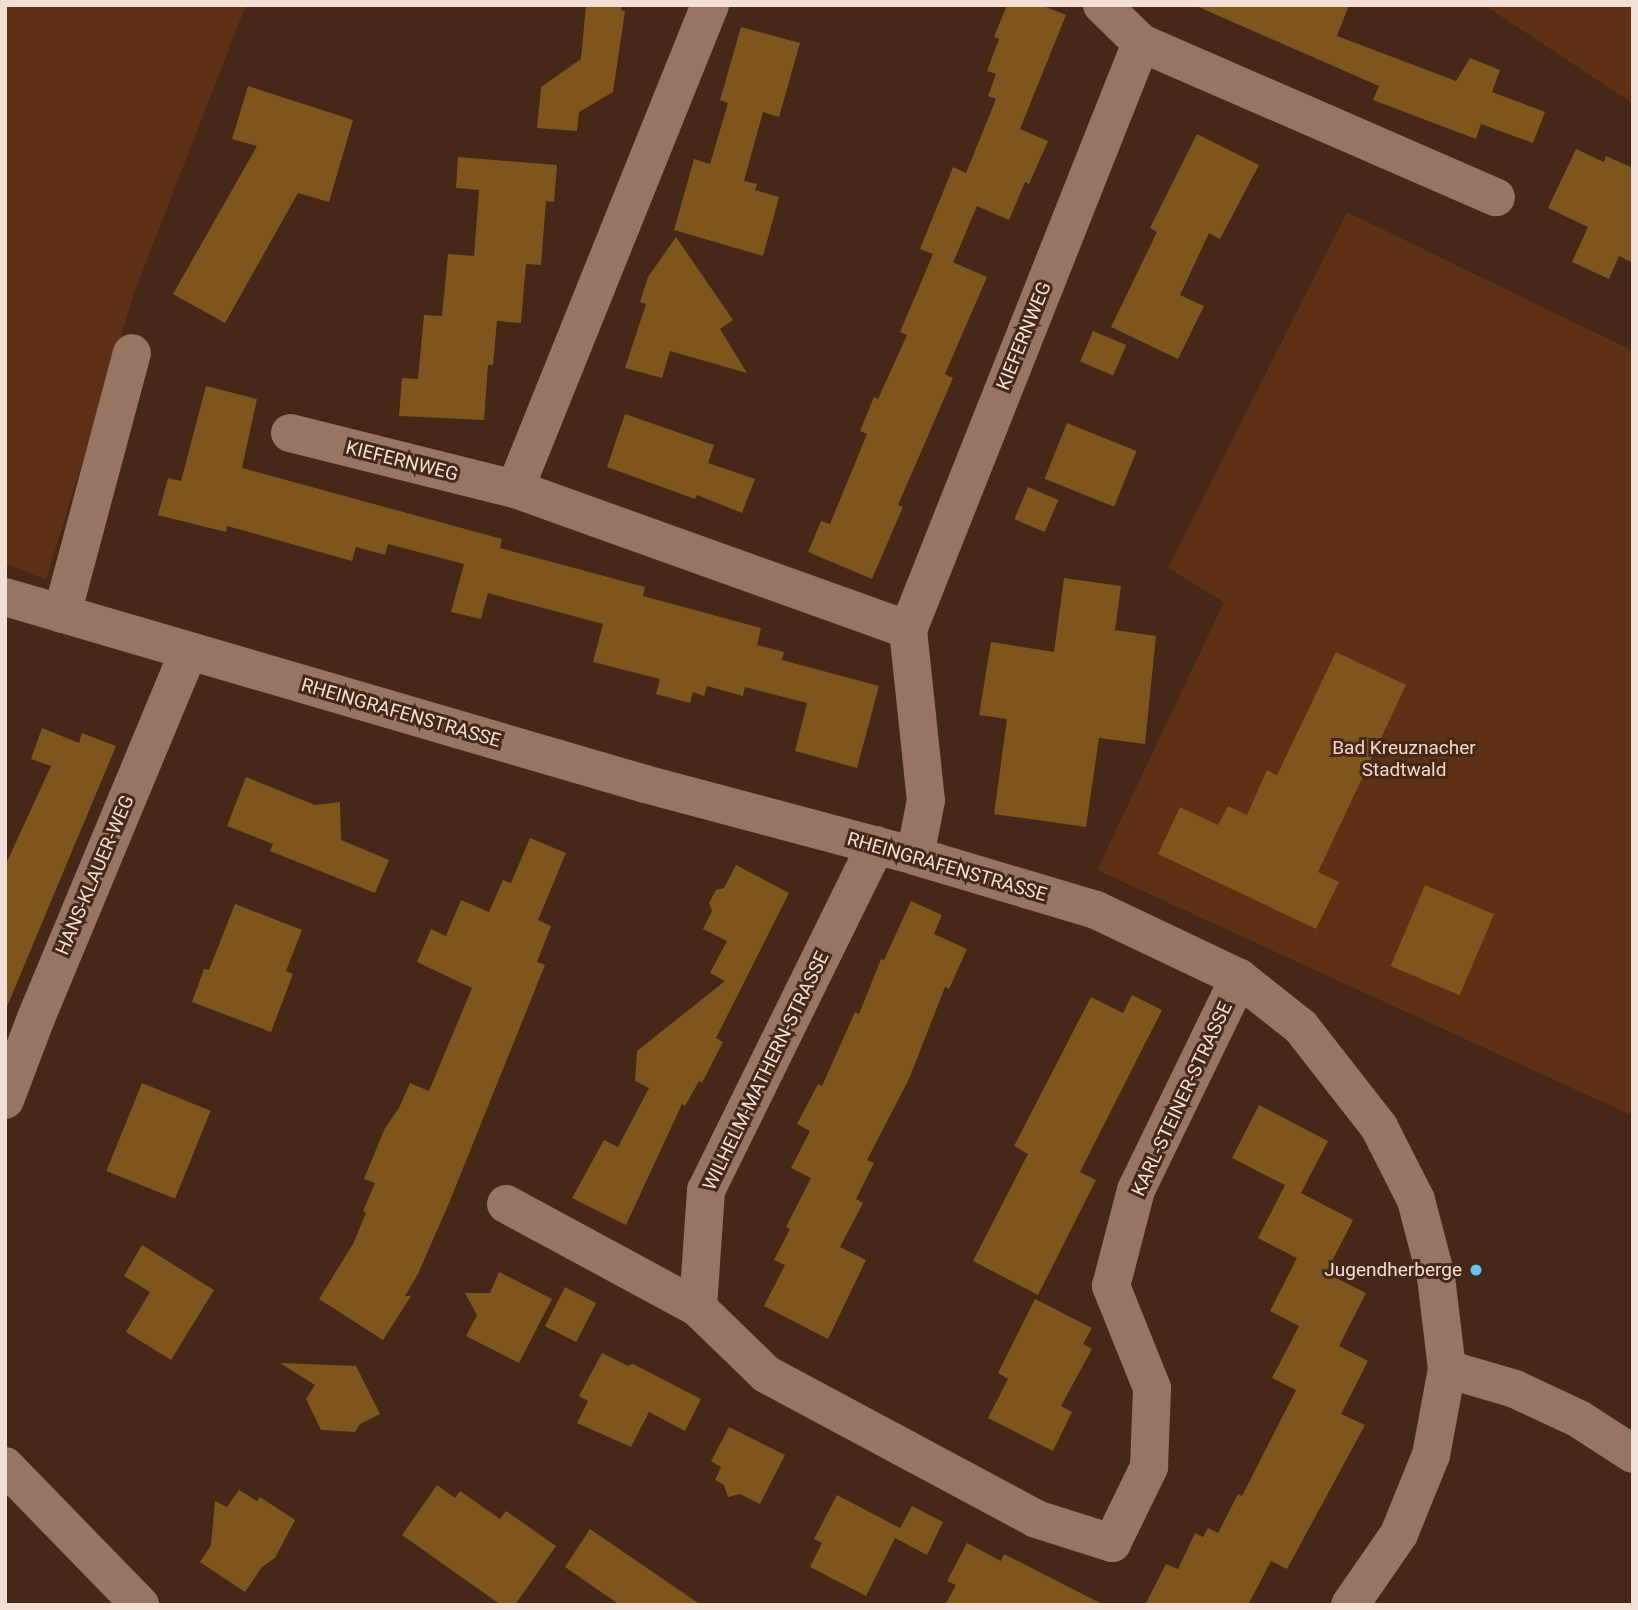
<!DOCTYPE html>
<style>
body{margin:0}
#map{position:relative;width:1638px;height:1610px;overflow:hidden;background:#452817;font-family:Roboto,sans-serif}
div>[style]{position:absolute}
.green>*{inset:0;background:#5e3014}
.building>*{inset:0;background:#7e551d;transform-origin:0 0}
.minor>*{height:38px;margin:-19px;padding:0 19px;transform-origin:19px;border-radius:19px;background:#977562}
.tertiary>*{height:38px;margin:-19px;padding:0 19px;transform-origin:19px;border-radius:19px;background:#977562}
.dots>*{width:19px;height:19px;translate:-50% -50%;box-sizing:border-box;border:4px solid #452817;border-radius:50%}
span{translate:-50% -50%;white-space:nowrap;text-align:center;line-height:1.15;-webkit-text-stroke:6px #452817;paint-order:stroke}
.street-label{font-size:19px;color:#f2dfd5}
.park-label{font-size:19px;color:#f9d5c2}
.poi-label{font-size:19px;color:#f2dfd5}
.right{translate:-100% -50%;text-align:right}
.frame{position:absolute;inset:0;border:7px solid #f2dfd5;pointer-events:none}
</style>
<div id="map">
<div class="green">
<div style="clip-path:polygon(5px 5px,246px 5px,134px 293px,46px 580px,5px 563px)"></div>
<div style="clip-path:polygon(1484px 5px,1633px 5px,1633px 104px)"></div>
<div style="clip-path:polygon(1347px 212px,1633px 351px,1633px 1116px,1097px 870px,1224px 602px,1168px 568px)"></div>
</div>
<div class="building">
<div style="clip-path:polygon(586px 5px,622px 5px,621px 10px,625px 11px,613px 92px,579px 112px,577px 131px,537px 128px,541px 87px,581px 59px)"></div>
<div style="clip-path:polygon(1007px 5px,1041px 5px,1066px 15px,1020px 129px,1048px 141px,1029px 184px,1025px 182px,1009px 220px,977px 206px,953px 263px,950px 261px,987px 277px,945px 374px,953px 378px,898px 505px,903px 507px,872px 579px,808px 552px,821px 521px,830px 524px,867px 434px,860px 431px,874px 397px,878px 399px,907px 335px,900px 332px,933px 254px,920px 249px,943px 192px,953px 167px,966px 173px,996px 99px,988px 96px,996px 74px,987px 71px,999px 39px,994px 37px)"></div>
<div style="clip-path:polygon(1194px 5px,1349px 5px,1337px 36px,1456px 81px,1470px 58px,1500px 70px,1492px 92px,1545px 112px,1533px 143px,1481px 124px,1476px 139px,1373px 100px,1379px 86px)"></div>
<div style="clip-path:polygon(741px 27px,800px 43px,779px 117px,763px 112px,744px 181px,757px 184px,755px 190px,779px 197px,763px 256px,674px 230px,694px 159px,710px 164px,728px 103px,720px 100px)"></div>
<div style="clip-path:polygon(248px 86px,353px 120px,329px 202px,298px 193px,225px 323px,173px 294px,257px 146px,232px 139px)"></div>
<div style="clip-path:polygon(1197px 134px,1259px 165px,1220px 239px,1209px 233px,1180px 295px,1204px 306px,1178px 359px,1111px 327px,1157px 232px,1150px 228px)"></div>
<div style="clip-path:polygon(1576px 149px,1604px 162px,1606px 156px,1633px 168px,1633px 263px,1619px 256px,1609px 279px,1572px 262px,1588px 227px,1548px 208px)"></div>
<div style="clip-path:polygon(458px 157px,557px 165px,554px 202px,546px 201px,541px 265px,526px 264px,521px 323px,497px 321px,493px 365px,488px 365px,484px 420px,399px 416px,402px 378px,418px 379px,424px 315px,442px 316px,448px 254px,474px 256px,479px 190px,456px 188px)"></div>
<div style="clip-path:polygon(676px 237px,733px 320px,720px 329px,747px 373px,670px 351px,662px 378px,625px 368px,646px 304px,640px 302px,648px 277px)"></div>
<div style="left:1093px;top:331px;width:36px;height:33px;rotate:23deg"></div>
<div style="clip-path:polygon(206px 386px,257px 399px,242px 468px,502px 539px,500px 548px,645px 587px,643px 596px,761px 628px,757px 645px,784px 652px,782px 660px,879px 686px,857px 768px,795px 751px,807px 703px,745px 687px,743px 696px,707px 686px,704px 696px,693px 692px,690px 703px,656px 694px,660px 679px,593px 662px,603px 624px,488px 593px,481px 619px,451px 612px,464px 564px,388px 544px,385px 555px,356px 547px,352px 561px,227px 526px,226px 532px,158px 515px,168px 478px,181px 481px)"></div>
<div style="clip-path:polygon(625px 414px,714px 445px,708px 463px,755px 479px,742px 513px,697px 495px,695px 499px,607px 467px)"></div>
<div style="left:1067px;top:423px;width:75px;height:60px;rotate:22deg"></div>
<div style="left:1028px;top:487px;width:33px;height:35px;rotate:23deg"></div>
<div style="clip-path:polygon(1064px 578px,1121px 586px,1115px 630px,1156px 636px,1145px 744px,1099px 738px,1086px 827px,994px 814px,1007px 719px,979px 715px,991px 642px,1054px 652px)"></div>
<div style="clip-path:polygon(1336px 652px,1406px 685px,1318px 872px,1339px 882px,1316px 929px,1158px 854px,1180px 807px,1218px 825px,1228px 806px,1247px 815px,1267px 770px,1277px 775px)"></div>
<div style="clip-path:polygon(42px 728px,79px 743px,82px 733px,116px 746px,6px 1009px,5px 866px,51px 766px,31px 759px)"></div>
<div style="clip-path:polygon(246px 777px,315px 805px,340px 802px,341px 840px,389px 860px,375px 893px,270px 851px,273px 844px,227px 826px)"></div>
<div style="clip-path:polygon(530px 838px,566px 853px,538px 920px,551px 926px,537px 962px,545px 965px,449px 1203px,418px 1274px,405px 1296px,411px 1296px,383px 1340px,319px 1299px,353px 1244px,366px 1213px,363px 1211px,375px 1183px,364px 1179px,385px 1128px,399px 1108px,410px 1083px,429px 1091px,472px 988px,417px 962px,431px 929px,446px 936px,461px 900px,489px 912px,503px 880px,511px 883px)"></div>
<div style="clip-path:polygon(736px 865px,789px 893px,716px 1038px,723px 1042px,702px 1083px,699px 1081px,685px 1106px,682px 1104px,626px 1225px,572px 1198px,604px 1140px,618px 1147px,649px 1088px,635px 1081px,637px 1051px,725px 981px,710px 973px,727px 941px,703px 929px,712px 911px,709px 903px,716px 890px,724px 888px)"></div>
<div style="left:1425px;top:885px;width:75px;height:88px;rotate:23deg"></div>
<div style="clip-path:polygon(911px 901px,942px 915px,934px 934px,967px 949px,949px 989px,945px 987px,909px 1079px,867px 1160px,874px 1163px,856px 1199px,863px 1203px,840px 1247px,866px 1260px,828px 1339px,764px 1306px,785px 1265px,774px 1260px,790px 1229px,786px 1227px,811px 1178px,791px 1168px,810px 1131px,797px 1124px,818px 1084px,822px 1086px,855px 1012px,859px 1014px,881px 959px,884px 960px)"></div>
<div style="clip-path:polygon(235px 904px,302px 930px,286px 971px,293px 974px,271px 1032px,192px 1002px,204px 969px,209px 970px)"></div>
<div style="clip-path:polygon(1132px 995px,1162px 1010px,1080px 1172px,1096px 1180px,1038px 1295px,973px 1261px,1028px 1154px,1014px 1146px,1091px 997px,1123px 1013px)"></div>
<div style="left:142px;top:1083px;width:74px;height:95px;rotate:22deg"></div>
<div style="clip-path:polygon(1259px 1105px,1328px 1141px,1301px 1193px,1353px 1220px,1326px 1273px,1366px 1293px,1339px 1346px,1368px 1361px,1341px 1414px,1365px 1425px,1287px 1569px,1271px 1561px,1248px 1605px,1145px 1605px,1166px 1564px,1178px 1569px,1195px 1533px,1203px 1537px,1208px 1528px,1218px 1533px,1238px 1494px,1242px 1496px,1296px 1390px,1272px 1378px,1299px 1326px,1270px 1311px,1297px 1258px,1258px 1238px,1285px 1185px,1232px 1158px)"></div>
<div style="clip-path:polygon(142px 1245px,214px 1290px,171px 1360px,126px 1332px,150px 1292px,124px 1276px)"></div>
<div style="clip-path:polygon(499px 1272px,552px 1299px,519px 1363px,466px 1336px,477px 1315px,465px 1293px,490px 1293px)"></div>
<div style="left:565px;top:1287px;width:35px;height:44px;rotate:27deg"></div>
<div style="clip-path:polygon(1035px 1299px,1092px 1328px,1083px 1344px,1092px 1349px,1061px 1406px,1072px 1412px,1053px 1451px,988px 1418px,1008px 1379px,998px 1373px)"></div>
<div style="clip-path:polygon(602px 1353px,628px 1366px,633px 1364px,701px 1399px,685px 1431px,649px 1412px,631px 1447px,577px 1423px,588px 1401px,579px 1396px)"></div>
<div style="clip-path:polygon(280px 1363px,356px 1366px,380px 1414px,360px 1424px,355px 1432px,321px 1430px,306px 1399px,315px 1385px)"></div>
<div style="clip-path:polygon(729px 1427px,785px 1455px,760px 1504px,740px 1494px,728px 1497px,724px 1485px,715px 1480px,721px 1467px,711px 1461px)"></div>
<div style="clip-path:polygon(437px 1485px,455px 1498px,460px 1491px,500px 1519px,506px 1511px,556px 1546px,515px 1605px,501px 1605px,402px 1535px)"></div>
<div style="clip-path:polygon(239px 1490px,257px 1501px,260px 1497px,295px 1520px,275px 1558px,262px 1567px,245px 1592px,200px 1562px,211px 1545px,215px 1501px,227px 1507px)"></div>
<div style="clip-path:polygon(837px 1495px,900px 1528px,912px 1506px,943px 1522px,927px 1555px,895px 1538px,866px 1596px,810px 1567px,822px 1543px,814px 1539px)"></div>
<div style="clip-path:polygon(590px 1529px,701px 1605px,620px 1605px,565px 1567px)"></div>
<div style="clip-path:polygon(967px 1543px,1001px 1561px,1004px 1554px,1104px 1605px,945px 1605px,956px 1585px,947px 1581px)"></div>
</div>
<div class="minor">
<div style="left:710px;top:5px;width:522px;rotate:111.94deg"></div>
<div style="left:515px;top:489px;width:418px;rotate:19.7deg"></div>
<div style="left:908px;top:630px;width:632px;rotate:-68.35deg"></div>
<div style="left:1102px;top:5px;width:54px;rotate:44.3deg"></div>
<div style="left:1141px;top:43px;width:387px;rotate:23.5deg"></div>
<div style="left:290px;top:433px;width:232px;rotate:14deg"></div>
<div style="left:5px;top:597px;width:667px;rotate:16.29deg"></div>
<div style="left:645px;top:784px;width:279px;rotate:14.9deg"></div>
<div style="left:915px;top:856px;width:189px;rotate:16.6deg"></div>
<div style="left:1096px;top:910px;width:158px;rotate:25.4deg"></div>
<div style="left:1239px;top:978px;width:79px;rotate:38.3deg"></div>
<div style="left:1301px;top:1027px;width:127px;rotate:52deg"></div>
<div style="left:1379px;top:1127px;width:82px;rotate:63.1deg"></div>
<div style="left:1416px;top:1200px;width:80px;rotate:75.4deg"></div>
<div style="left:1436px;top:1277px;width:93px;rotate:83.2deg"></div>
<div style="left:1447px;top:1369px;width:87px;rotate:100.5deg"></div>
<div style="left:1431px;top:1455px;width:85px;rotate:112.1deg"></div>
<div style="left:1399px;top:1534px;width:86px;rotate:124.6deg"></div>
<div style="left:62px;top:614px;width:270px;rotate:-75deg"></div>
<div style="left:908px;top:630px;width:171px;rotate:84deg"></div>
<div style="left:926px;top:800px;width:57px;rotate:101.1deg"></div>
<div style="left:876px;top:845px;width:385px;rotate:116.2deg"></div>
<div style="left:706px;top:1190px;width:118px;rotate:93.9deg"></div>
<div style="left:698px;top:1308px;width:95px;rotate:44.1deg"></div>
<div style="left:766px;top:1374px;width:306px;rotate:28.2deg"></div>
<div style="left:1036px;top:1519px;width:80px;rotate:17.5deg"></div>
<div style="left:1112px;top:1543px;width:85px;rotate:-64deg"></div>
<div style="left:1149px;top:1467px;width:79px;rotate:-87.8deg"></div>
<div style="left:1152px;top:1388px;width:110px;rotate:-111.9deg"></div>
<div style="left:1111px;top:1286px;width:99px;rotate:-75.4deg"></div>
<div style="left:1136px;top:1190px;width:236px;rotate:-64.1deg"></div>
<div style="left:5px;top:1100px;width:88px;rotate:-69.3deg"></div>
<div style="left:36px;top:1018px;width:396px;rotate:-67.4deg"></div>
<div style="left:506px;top:1204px;width:218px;rotate:28.4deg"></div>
<div style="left:5px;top:1466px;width:194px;rotate:45.8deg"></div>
</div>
<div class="tertiary">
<div style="left:1447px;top:1369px;width:71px;rotate:16.4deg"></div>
<div style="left:1515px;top:1389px;width:71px;rotate:25.1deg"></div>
<div style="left:1579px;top:1419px;width:64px;rotate:32.9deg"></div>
</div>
<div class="dots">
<div style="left:1476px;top:1270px;background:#66c4ef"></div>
</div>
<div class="street-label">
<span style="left:1024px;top:336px;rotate:-68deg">KIEFERNWEG</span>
<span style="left:402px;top:461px;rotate:14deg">KIEFERNWEG</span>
<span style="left:401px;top:713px;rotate:16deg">RHEINGRAFENSTRASSE</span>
<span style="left:947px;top:867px;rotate:16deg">RHEINGRAFENSTRASSE</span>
<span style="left:95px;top:875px;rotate:-67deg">HANS-KLAUER-WEG</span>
<span style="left:766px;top:1071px;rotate:-64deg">WILHELM-MATHERN-STRASSE</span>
<span style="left:1182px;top:1099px;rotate:-65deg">KARL-STEINER-STRASSE</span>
</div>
<div class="park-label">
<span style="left:1404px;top:759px">Bad Kreuznacher<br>Stadtwald</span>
</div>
<div class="poi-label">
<span class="right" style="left:1462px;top:1270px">Jugendherberge</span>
</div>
<div class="frame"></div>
</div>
